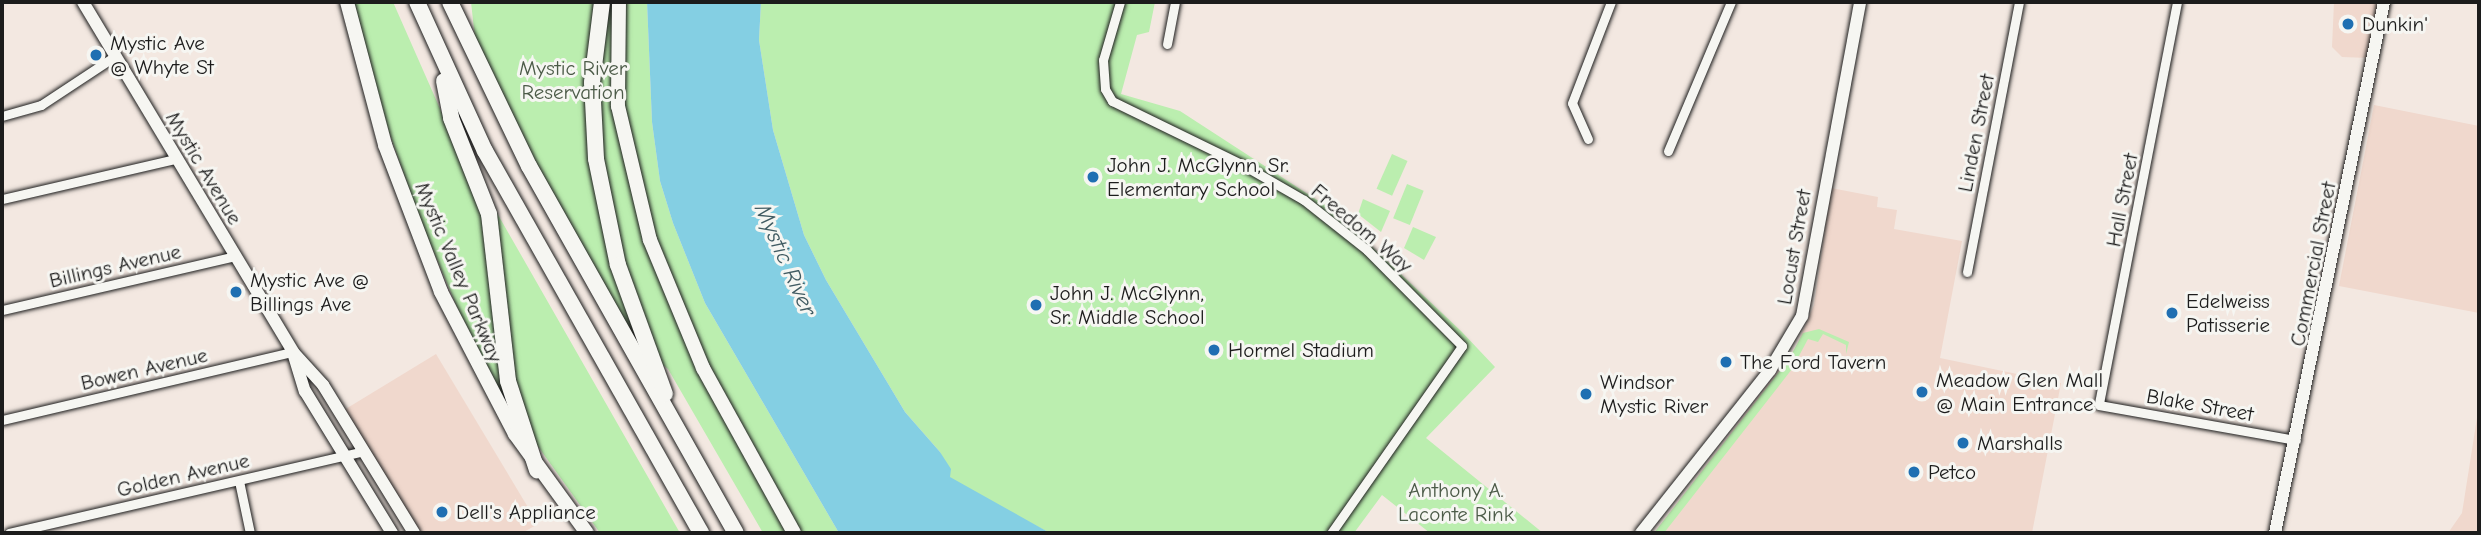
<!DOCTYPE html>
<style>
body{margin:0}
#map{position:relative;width:2481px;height:535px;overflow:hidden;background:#f3e8e1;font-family:"Comic Neue",sans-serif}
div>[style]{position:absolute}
.built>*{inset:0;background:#f0d8cd}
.green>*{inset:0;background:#bbeeaf;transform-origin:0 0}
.water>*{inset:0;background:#84cfe3}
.roads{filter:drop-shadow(0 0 2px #1c1c1c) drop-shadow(0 0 2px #1c1c1c)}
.street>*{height:9px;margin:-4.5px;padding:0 4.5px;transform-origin:4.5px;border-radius:4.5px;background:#f6f6f2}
.secondary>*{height:12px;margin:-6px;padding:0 6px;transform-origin:6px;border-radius:6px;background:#f6f6f2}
.primary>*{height:14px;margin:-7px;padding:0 7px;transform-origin:7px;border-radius:7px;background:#f6f6f2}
.highway>*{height:16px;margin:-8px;padding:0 8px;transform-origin:8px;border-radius:8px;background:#f6f6f2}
.dots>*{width:19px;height:19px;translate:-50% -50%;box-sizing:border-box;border:4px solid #f6f6f2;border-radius:50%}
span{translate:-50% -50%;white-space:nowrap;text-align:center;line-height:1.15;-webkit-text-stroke:6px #f6f6f2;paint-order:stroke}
.poi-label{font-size:21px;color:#1c1c1c}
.left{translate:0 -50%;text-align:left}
.park-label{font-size:21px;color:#4c5b48}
.street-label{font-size:21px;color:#1c1c1c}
.water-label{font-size:23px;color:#405b62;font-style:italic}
.frame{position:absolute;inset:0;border:4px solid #1c1c1c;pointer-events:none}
</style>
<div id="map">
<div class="built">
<div style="clip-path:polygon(2334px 2px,2380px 2px,2369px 58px,2342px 57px,2332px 47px)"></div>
<div style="clip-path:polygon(2374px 105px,2479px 126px,2479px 313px,2339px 286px)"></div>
<div style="clip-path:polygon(1831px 188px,1878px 197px,1877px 207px,1897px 210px,1894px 229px,1962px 241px,1940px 358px,2061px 383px,2032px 533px,1654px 533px,1795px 349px,1814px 305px)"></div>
<div style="clip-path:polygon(436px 354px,538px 524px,522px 533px,420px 533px,344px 410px)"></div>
<div style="clip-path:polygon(2479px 405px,2479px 533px,2448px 533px,2462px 513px)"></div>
</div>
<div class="green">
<div style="clip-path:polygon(354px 2px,393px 2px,449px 129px,680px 533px,600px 533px,504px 399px,457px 307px,418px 214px,383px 115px)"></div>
<div style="clip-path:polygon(471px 2px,647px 2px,652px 122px,660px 181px,673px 223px,705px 303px,839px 533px,763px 533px,668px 369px,645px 351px,597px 278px,530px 158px,476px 47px)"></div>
<div style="clip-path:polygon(761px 2px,1155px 2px,1149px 32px,1137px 35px,1121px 94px,1180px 111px,1334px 211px,1461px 331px,1495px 367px,1426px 438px,1543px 533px,1430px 533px,1382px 495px,1354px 533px,1050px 533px,970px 491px,949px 477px,940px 452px,905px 412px,826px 280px,804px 235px,773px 130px,759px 40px)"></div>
<div style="left:1392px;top:154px;width:17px;height:38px;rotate:24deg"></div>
<div style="left:1407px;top:184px;width:18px;height:37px;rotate:22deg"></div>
<div style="clip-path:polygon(1363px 199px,1390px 211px,1381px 232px,1358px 214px)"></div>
<div style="clip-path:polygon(1413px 227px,1436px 237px,1424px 260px,1404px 248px)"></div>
<div style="clip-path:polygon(1819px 329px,1849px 342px,1846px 354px,1846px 345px,1823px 334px,1818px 342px,1808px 339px,1792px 369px,1664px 533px,1654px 533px,1789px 359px,1803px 333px)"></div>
</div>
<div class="water">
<div style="clip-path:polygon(647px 2px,761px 2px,759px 40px,773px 130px,804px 235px,826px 280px,905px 412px,940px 452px,951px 469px,950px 477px,1050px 533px,839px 533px,705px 303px,673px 223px,660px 181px,652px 122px)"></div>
</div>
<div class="roads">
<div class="street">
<div style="left:1120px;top:2px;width:60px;rotate:106.3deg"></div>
<div style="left:1103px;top:60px;width:29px;rotate:86deg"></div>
<div style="left:1105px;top:89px;width:14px;rotate:60deg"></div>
<div style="left:1112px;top:101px;width:146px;rotate:26deg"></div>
<div style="left:1243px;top:165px;width:70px;rotate:29.8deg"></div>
<div style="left:1304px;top:200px;width:80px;rotate:38.4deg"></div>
<div style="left:1367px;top:250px;width:135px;rotate:45.3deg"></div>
<div style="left:1462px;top:346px;width:228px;rotate:125deg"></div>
<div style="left:2177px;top:2px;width:410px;rotate:101deg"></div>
<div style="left:2099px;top:405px;width:200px;rotate:10.1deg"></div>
<div style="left:1167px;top:44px;width:43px;rotate:-79.2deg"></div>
<div style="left:2px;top:116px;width:41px;rotate:-15.8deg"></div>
<div style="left:41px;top:105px;width:89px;rotate:-33.5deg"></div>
<div style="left:1588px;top:139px;width:39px;rotate:-114deg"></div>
<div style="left:1572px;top:103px;width:108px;rotate:-68.9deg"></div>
<div style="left:1668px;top:151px;width:162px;rotate:-67.1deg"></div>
<div style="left:2px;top:199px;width:178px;rotate:-13deg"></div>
<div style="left:1967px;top:272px;width:275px;rotate:-79.1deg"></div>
<div style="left:2px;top:310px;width:239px;rotate:-13deg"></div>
<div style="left:2px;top:420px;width:299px;rotate:-13.2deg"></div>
<div style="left:239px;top:481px;width:53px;rotate:78.1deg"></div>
<div style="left:9px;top:533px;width:363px;rotate:-13deg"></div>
</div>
<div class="secondary">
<div style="left:83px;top:2px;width:408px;rotate:59deg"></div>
<div style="left:293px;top:352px;width:45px;rotate:47.7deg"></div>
<div style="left:323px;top:385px;width:174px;rotate:58.4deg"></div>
<div style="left:294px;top:356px;width:37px;rotate:73deg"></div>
<div style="left:305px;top:391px;width:167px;rotate:58.5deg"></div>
<div style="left:1641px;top:533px;width:208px;rotate:-51.6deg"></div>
<div style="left:1770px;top:370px;width:63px;rotate:-59.3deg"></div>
<div style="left:1802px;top:316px;width:319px;rotate:-79.5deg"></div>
<div style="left:2275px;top:533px;width:542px;rotate:-78.4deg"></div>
</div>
<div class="primary">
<div style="left:347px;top:2px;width:148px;rotate:75.1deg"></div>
<div style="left:385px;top:145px;width:157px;rotate:69.1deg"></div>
<div style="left:441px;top:292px;width:160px;rotate:62.5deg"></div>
<div style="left:515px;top:434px;width:122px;rotate:54deg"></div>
<div style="left:619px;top:2px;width:104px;rotate:90.6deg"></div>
<div style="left:618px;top:106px;width:138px;rotate:76.6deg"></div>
<div style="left:650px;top:240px;width:139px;rotate:67.5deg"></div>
<div style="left:703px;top:368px;width:188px;rotate:61.1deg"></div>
</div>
<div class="highway">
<div style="left:417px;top:2px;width:164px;rotate:65.5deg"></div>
<div style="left:485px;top:151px;width:439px;rotate:60.5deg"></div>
<div style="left:450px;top:2px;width:182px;rotate:64.3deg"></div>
<div style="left:529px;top:166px;width:421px;rotate:60.6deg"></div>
<div style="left:602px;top:2px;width:81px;rotate:97.1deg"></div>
<div style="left:592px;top:82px;width:77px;rotate:87deg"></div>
<div style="left:596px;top:159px;width:108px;rotate:78.3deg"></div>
<div style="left:618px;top:265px;width:137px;rotate:70deg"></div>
<div style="left:444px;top:81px;width:38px;rotate:79deg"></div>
<div style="left:451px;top:118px;width:103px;rotate:68.4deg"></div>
<div style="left:489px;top:214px;width:168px;rotate:83.5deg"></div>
<div style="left:508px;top:381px;width:94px;rotate:72deg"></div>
</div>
</div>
<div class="dots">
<div style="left:2348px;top:24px;background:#1f6fb2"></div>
<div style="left:96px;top:55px;background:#1f6fb2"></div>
<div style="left:1093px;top:177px;background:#1f6fb2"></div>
<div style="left:236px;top:292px;background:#1f6fb2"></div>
<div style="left:1036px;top:305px;background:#1f6fb2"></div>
<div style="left:2172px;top:313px;background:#1f6fb2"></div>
<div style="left:1214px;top:350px;background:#1f6fb2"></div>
<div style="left:1726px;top:362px;background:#1f6fb2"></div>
<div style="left:1922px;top:392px;background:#1f6fb2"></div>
<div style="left:1586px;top:394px;background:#1f6fb2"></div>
<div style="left:1963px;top:443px;background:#1f6fb2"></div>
<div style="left:1914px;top:472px;background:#1f6fb2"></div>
<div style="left:442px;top:512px;background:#1f6fb2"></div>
</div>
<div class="poi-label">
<span class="left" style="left:2362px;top:24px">Dunkin'</span>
<span class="left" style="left:110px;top:55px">Mystic Ave<br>@ Whyte St</span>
<span class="left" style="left:1107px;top:177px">John J. McGlynn, Sr.<br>Elementary School</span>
<span class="left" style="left:250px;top:292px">Mystic Ave @<br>Billings Ave</span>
<span class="left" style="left:1050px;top:305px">John J. McGlynn,<br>Sr. Middle School</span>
<span class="left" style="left:2186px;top:313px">Edelweiss<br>Patisserie</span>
<span class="left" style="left:1228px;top:350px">Hormel Stadium</span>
<span class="left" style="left:1740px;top:362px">The Ford Tavern</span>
<span class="left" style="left:1936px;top:392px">Meadow Glen Mall<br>@ Main Entrance</span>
<span class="left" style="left:1600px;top:394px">Windsor<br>Mystic River</span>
<span class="left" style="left:1977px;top:443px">Marshalls</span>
<span class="left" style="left:1928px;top:472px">Petco</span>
<span class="left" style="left:456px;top:512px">Dell's Appliance</span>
</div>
<div class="park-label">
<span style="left:573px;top:80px">Mystic River<br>Reservation</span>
<span style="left:1456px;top:502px">Anthony A.<br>Laconte Rink</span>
</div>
<div class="street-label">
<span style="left:1976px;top:133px;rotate:-79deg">Linden Street</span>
<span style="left:204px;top:168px;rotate:59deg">Mystic Avenue</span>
<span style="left:2122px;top:200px;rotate:-79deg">Hall Street</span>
<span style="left:1362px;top:228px;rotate:40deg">Freedom Way</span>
<span style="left:1794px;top:247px;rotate:-80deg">Locust Street</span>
<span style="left:2313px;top:264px;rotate:-79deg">Commercial Street</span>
<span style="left:115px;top:266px;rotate:-13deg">Billings Avenue</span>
<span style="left:459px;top:272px;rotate:67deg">Mystic Valley Parkway</span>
<span style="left:144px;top:369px;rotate:-13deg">Bowen Avenue</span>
<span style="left:2200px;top:405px;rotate:10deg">Blake Street</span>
<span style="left:183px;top:475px;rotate:-13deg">Golden Avenue</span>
</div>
<div class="water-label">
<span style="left:785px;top:260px;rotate:66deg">Mystic River</span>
</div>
<div class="frame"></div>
</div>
